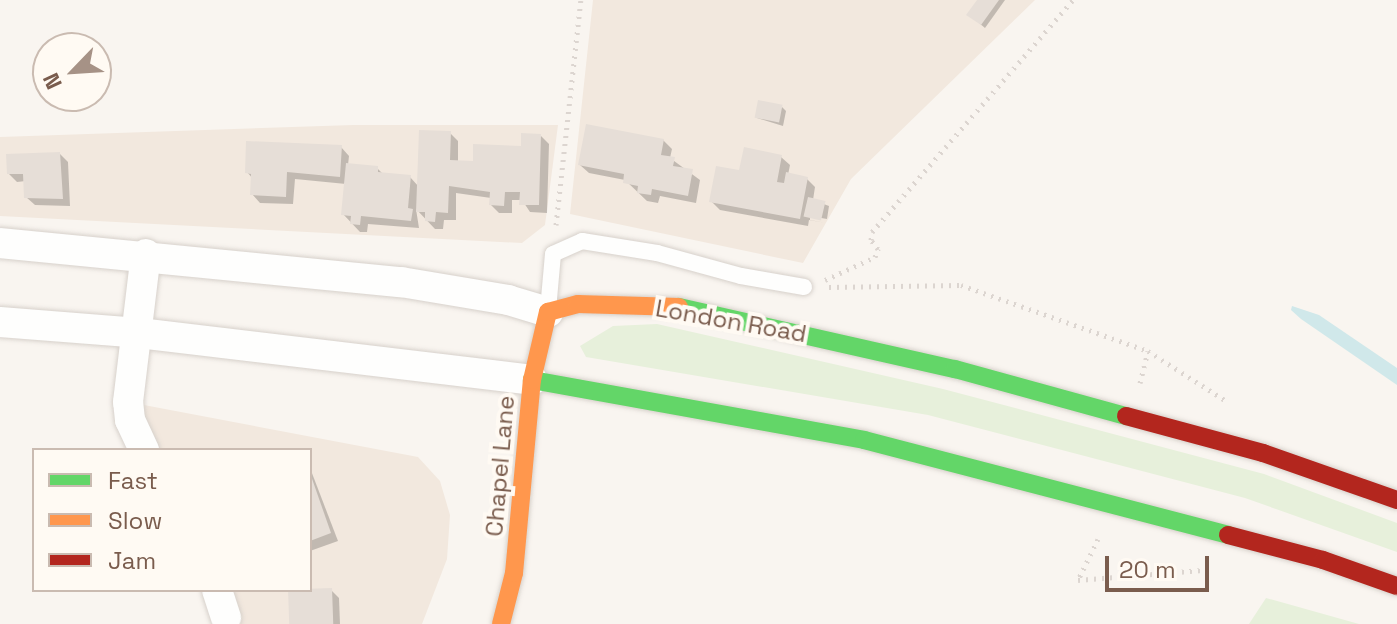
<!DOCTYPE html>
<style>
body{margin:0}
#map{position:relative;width:1397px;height:624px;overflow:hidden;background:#f9f5f0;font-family:"Space Grotesk",sans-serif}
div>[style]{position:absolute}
.residential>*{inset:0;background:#f2e8de}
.green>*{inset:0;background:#e7f0db}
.water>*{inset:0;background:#d0e8ea}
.shadow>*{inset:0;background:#0003}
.building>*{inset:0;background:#e6ded7;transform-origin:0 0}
.path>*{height:5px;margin-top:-2.5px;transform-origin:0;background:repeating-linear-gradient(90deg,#dcd5d0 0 2px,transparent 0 8px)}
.roads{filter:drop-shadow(0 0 2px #d7d1cb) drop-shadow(0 0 2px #d7d1cb)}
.lane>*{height:16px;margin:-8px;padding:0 8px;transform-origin:8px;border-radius:8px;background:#fefefd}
.street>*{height:30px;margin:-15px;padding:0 15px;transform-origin:15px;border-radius:15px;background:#fefefd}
.fast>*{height:18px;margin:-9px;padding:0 9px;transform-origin:9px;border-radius:9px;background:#63d668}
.slow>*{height:18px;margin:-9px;padding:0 9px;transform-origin:9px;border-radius:9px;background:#ff974d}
.jam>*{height:18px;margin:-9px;padding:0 9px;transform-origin:9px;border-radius:9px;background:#b3261e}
span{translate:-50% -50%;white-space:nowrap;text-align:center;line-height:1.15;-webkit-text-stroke:8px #fffaf3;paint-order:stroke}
.street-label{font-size:24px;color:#7a5c4d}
.legend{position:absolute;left:32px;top:448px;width:280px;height:144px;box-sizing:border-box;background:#fffaf3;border:2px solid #cabbb1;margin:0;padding:10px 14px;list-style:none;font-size:24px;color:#7a5c4d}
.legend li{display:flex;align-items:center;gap:16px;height:40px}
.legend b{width:40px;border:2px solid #cabbb1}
.north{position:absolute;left:32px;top:32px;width:80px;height:80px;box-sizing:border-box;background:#fffaf3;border:2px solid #cabbb1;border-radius:50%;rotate:245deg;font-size:22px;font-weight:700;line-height:32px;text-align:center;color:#7a5c4d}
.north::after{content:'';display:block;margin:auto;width:28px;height:36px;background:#a69286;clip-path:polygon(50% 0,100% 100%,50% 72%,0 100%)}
.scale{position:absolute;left:1105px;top:556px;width:104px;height:36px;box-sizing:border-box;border:4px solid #7a5c4d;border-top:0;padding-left:10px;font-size:24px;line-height:28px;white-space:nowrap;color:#7a5c4d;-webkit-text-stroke:6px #fffaf3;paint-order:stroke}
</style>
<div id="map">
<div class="residential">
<div style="clip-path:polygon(593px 0,1035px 0,851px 179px,803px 263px,570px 214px)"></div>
<div style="clip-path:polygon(353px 125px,558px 125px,545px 225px,522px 243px,0 216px,0 137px)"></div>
<div style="clip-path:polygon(128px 402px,418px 457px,440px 481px,450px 515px,447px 559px,422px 624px,228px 624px,217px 590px,310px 590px,310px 450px,144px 450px)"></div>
</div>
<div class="green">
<div style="clip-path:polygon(657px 324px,943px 389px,1264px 474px,1397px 523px,1397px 552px,1245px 498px,928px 415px,586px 357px,580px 346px,613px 326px)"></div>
<div style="clip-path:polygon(1266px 598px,1359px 624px,1249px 624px)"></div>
</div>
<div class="water">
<div style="clip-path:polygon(1292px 306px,1319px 315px,1397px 368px,1397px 385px,1301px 319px,1291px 310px)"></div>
</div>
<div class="shadow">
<div style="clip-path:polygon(979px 0,1005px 0,985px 28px,973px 18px)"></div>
<div style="clip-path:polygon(782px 107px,786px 111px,783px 126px,757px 118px)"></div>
<div style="clip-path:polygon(450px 133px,458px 141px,458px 162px,475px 163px,523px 148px,541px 136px,549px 144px,547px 213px,530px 212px,522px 200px,512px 200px,512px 213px,499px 213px,491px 205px,491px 198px,456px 193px,456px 220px,444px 220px,443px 229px,435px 229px,416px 209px,419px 228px,368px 224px,367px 232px,360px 232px,343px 214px,346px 184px,295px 179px,293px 204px,260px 203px,252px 194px,253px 179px,247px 172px,341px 147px,349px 156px,348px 165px,377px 168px,384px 175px,410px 177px,419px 187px)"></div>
<div style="clip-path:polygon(663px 140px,672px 149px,670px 158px,700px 180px,696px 203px,660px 196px,658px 203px,647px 201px,625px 180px,589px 173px,580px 165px)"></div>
<div style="clip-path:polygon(60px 154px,68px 162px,70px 206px,35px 205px,26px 197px,26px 181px,17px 182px,9px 174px)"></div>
<div style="clip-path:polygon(781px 157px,790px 165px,788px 175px,807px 179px,815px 187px,813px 200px,829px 206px,827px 219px,810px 216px,810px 220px,826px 223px,809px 220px,808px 226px,720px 210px,711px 201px,741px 173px)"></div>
<div style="clip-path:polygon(310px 468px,338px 541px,310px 551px)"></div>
<div style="clip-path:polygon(331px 590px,339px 598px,340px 624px,291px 624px)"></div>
</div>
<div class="building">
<div style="clip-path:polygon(977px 0,999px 0,981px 25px,966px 15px)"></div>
<div style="left:758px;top:100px;width:25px;height:18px;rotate:11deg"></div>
<div style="clip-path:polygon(586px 124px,664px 139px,661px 155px,675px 157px,673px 166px,693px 169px,688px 196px,652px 189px,651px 195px,637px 193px,638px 186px,623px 183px,624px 174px,578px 165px)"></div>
<div style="clip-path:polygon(419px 130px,451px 131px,450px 160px,473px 161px,473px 144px,521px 146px,521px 133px,541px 134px,539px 205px,519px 205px,520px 192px,505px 192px,504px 206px,489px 205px,490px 192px,449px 186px,448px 213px,436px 212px,435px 222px,425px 221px,425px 212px,416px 212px)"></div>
<div style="clip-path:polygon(246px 141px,342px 145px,340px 177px,287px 172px,286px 197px,250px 195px,251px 174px,245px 173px)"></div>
<div style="clip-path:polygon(744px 147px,782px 155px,777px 182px,784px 183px,786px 172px,808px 177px,800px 219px,709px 202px,716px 166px,739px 170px)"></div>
<div style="clip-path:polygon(60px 152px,63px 199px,24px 198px,23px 174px,7px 174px,6px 154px)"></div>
<div style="clip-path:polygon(346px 163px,378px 166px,378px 172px,411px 175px,408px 208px,413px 209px,411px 221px,361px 216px,360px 225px,350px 224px,351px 216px,341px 215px)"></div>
<div style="left:808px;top:197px;width:18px;height:20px;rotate:13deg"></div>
<div style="clip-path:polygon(310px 473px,331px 533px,310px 541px)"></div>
<div style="left:332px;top:588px;width:36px;height:44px;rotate:88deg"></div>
</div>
<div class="path">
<div style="left:556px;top:225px;width:226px;rotate:-83.7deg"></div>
<div style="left:825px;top:280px;width:55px;rotate:-24.7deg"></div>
<div style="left:875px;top:257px;width:9px;rotate:-69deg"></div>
<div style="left:878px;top:249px;width:11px;rotate:-128deg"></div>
<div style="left:871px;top:240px;width:8px;rotate:-83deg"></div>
<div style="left:872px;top:232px;width:307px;rotate:-49.1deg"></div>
<div style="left:829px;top:287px;width:132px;rotate:-0.9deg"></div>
<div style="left:961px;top:285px;width:198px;rotate:19.4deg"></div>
<div style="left:1148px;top:351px;width:95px;rotate:32.5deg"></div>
<div style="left:1140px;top:383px;width:33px;rotate:-76deg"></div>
<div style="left:1098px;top:539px;width:46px;rotate:116deg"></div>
<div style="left:1078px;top:580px;width:125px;rotate:-4.6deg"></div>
</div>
<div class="roads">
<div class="lane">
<div style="left:548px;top:310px;width:56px;rotate:-84.9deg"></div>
<div style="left:553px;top:254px;width:32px;rotate:-24deg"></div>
<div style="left:582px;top:241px;width:76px;rotate:9.1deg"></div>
<div style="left:657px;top:253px;width:87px;rotate:15.3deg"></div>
<div style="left:741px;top:276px;width:64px;rotate:9.9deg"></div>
</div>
<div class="street">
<div style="left:0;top:243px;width:403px;rotate:5.6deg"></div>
<div style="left:401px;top:282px;width:109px;rotate:9.5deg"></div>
<div style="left:508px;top:300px;width:42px;rotate:16.7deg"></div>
<div style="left:0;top:322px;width:139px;rotate:4.5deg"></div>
<div style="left:139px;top:333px;width:396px;rotate:6.8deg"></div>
<div style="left:144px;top:450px;width:33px;rotate:-115deg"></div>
<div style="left:130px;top:420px;width:18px;rotate:-96deg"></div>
<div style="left:128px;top:402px;width:149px;rotate:-83.1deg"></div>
<div style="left:217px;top:590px;width:29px;rotate:72deg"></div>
</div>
<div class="fast">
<div style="left:679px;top:307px;width:283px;rotate:12.7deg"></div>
<div style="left:955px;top:369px;width:177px;rotate:15.4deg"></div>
<div style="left:532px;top:380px;width:337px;rotate:10.2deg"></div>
<div style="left:864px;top:440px;width:376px;rotate:14.6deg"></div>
</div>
<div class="slow">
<div style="left:501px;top:624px;width:53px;rotate:-75.7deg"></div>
<div style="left:514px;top:573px;width:194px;rotate:-84.7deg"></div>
<div style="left:532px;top:380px;width:70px;rotate:-76.8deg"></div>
<div style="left:548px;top:312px;width:31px;rotate:-15deg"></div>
<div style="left:578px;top:304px;width:101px;rotate:1.7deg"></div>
</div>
<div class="jam">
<div style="left:1126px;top:416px;width:142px;rotate:15.1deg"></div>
<div style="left:1263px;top:453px;width:142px;rotate:19.3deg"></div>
<div style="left:1228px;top:535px;width:98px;rotate:14.7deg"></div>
<div style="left:1323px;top:560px;width:78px;rotate:19.4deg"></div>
</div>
</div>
<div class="street-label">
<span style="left:731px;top:321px;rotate:10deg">London Road</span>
<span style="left:500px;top:466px;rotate:-85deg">Chapel Lane</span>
</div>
<ul class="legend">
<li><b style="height:10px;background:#63d668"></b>Fast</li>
<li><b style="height:10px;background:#ff974d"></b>Slow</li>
<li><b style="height:10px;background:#b3261e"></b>Jam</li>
</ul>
<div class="north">N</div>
<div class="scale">20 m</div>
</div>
